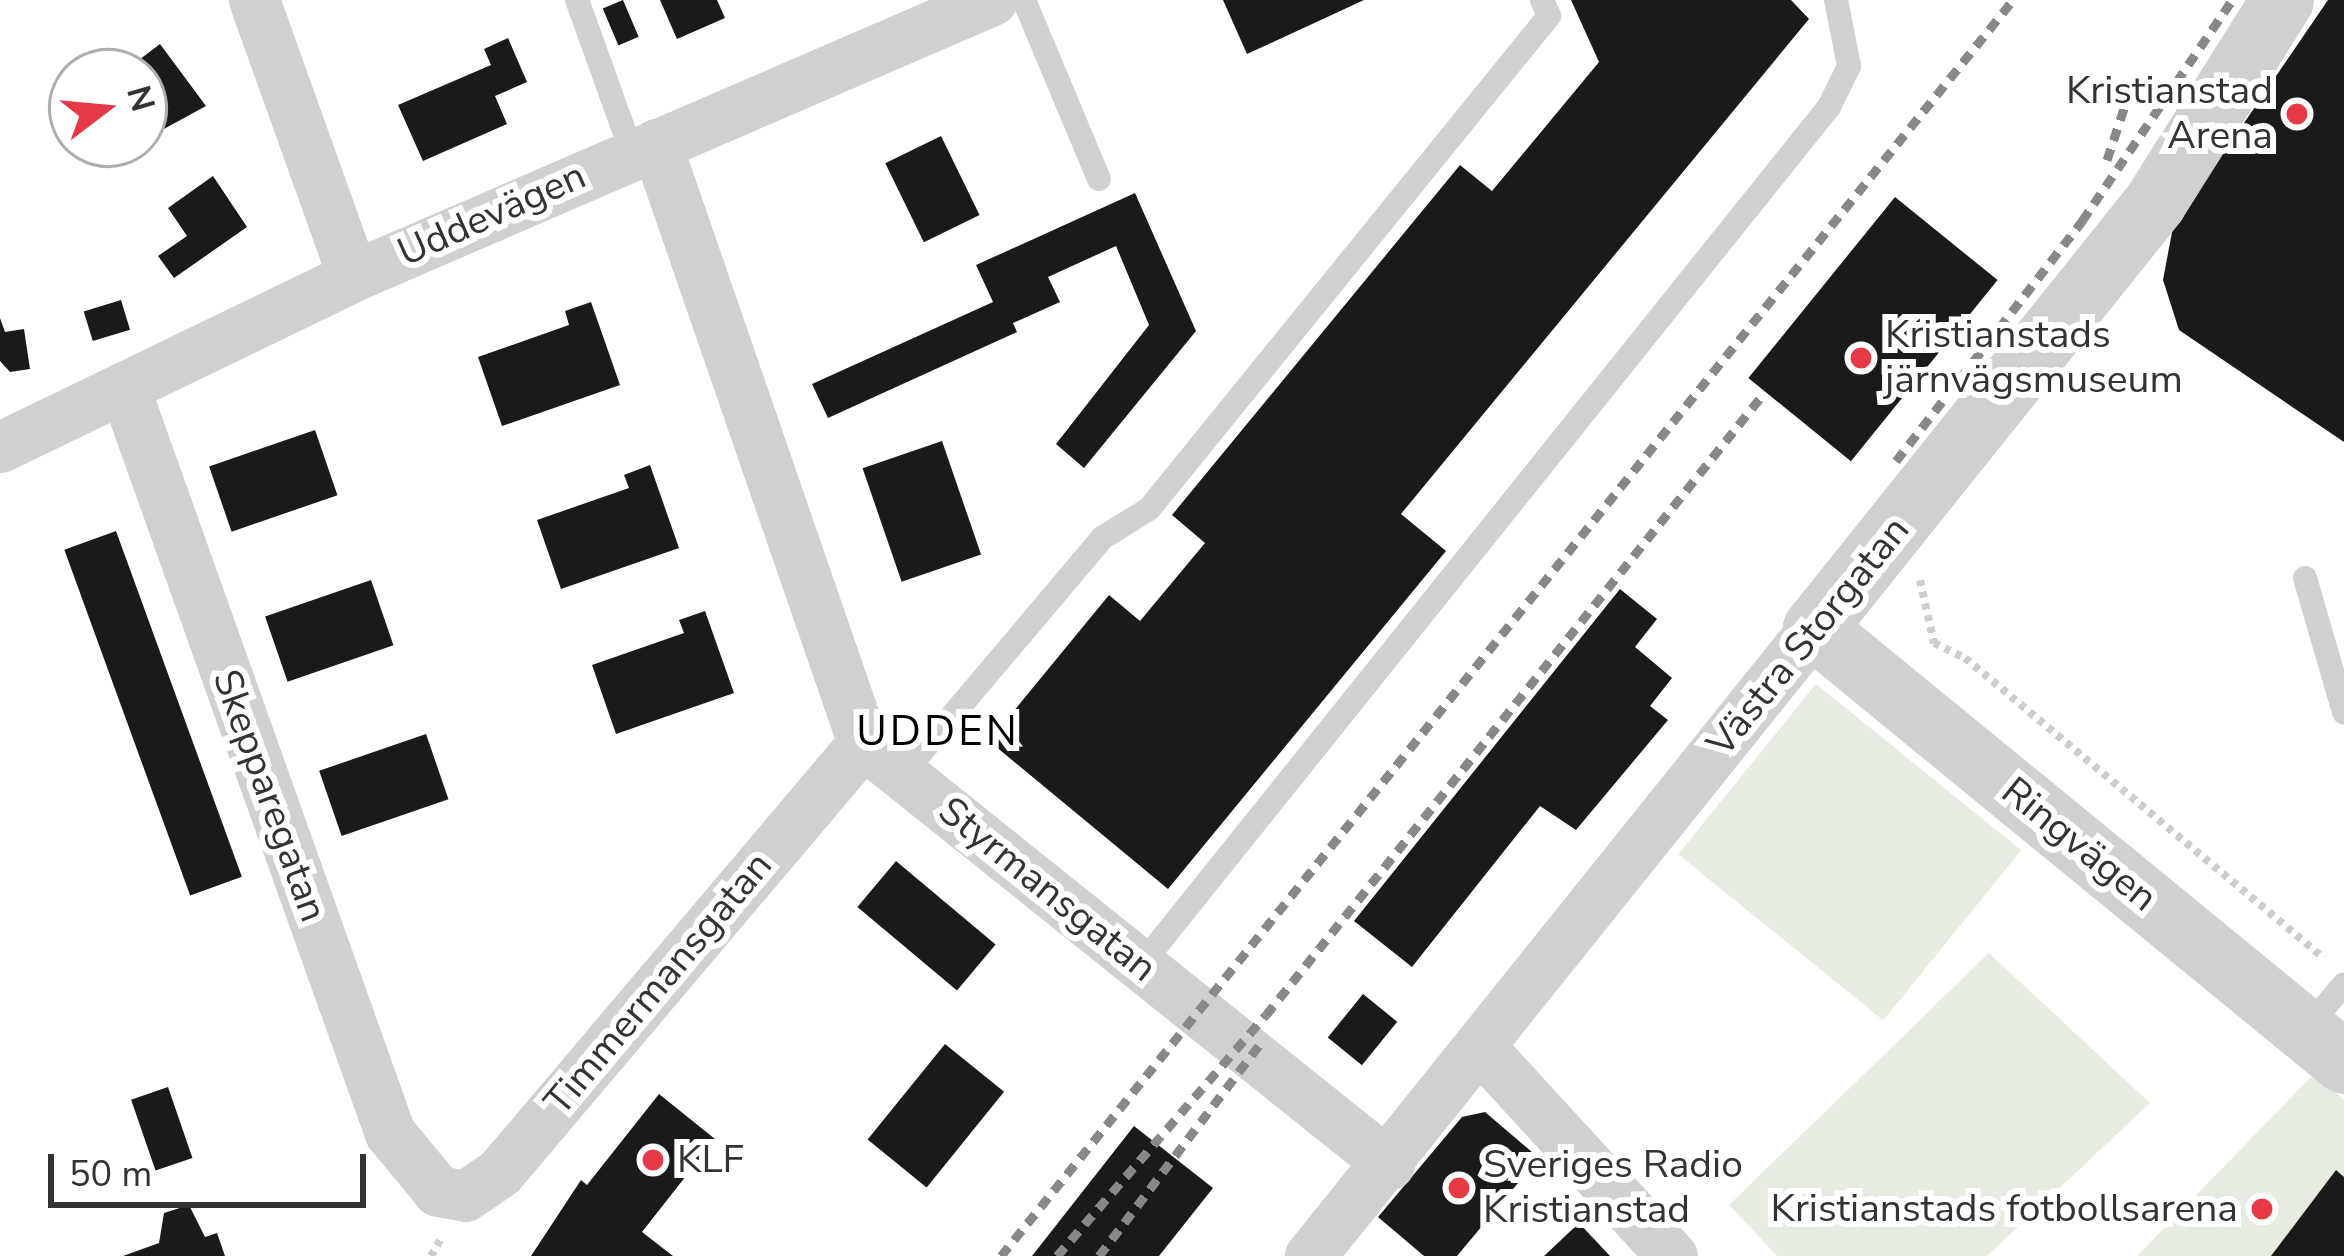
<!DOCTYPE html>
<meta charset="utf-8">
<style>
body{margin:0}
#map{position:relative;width:2344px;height:1256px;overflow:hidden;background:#fff;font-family:"Nunito Sans",sans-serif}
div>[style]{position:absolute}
.green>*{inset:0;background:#e6ecdf;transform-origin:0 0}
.building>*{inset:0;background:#1a1a1a;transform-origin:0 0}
.path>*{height:8px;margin-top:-4px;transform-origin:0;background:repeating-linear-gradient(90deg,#cdcdcd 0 6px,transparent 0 12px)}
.service>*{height:24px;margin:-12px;padding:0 12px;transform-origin:12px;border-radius:12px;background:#d0d0d0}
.minor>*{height:51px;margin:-25.5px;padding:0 25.5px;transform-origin:25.5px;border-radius:25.5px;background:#d0d0d0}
.tertiary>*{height:63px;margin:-31.5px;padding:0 31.5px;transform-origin:31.5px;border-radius:31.5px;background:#d0d0d0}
.rail>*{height:9px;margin-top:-4.5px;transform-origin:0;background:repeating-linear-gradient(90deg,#888 0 12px,transparent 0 21px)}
.dots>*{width:33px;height:33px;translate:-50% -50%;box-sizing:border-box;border:6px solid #fff;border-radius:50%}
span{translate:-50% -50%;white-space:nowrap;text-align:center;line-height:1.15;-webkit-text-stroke:12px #fff;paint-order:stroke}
.poi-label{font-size:39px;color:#333}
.right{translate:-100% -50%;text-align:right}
.left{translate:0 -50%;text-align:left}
.street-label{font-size:39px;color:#333}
.neighbourhood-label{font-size:42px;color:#000;letter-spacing:3px}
.north{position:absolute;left:48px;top:48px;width:120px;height:120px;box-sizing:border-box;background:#fff;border:3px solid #adadad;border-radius:50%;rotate:74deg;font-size:33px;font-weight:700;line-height:48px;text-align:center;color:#333}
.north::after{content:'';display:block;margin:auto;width:42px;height:54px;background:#e63946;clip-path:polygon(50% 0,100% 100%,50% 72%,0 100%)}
.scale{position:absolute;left:48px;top:1154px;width:318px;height:54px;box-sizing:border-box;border:6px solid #333;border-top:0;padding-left:15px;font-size:36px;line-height:42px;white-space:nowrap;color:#333;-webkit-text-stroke:9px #fff;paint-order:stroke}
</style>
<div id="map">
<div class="green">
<div style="left:1816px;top:684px;width:264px;height:219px;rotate:39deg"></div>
<div style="clip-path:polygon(1989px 953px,2150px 1103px,1987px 1256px,1777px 1256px,1729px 1205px)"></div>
<div style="clip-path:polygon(2314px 1074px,2344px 1100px,2344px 1256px,2137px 1256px)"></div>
</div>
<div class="building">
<div style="left:623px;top:0;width:40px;height:22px;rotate:67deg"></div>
<div style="clip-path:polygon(660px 0,717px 0,725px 18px,677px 39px)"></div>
<div style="clip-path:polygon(1223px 0,1364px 0,1247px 54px)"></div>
<div style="clip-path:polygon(1571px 0,1791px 0,1809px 19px,1401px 514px,1446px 551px,1168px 889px,989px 741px,1109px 595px,1140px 621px,1205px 543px,1172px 515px,1460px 165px,1492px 191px,1599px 62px)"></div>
<div style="clip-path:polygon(2328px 0,2344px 0,2344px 442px,2179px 330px,2163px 280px,2173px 227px)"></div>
<div style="clip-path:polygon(508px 38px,527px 82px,495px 96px,507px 124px,423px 161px,398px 105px,491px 65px,484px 49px)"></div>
<div style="clip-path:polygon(160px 44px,206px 106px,151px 136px,144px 72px,123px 72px)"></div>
<div style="left:941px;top:136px;width:88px;height:62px;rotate:64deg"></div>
<div style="clip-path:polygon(213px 176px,247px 227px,174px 278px,158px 256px,187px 236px,168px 208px)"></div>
<div style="clip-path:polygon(1135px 193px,1196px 331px,1084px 468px,1056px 444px,1149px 325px,1116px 246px,1048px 277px,1060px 302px,1013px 323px,1017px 332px,828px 418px,812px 384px,993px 302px,976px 265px)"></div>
<div style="left:1895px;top:197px;width:132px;height:233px;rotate:39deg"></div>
<div style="left:121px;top:300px;width:31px;height:39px;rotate:73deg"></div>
<div style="clip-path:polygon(591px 302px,620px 385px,502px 426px,478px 357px,569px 325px,565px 311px)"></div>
<div style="clip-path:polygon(0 318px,5px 332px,24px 329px,30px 369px,10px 372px,0 361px)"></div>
<div style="left:315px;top:430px;width:69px;height:112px;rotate:71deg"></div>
<div style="left:942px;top:441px;width:120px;height:84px;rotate:71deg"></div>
<div style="clip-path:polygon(650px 465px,679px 548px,561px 589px,537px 520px,629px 488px,624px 475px)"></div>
<div style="left:116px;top:531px;width:368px;height:55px;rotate:70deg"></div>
<div style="left:371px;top:580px;width:69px;height:112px;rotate:71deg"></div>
<div style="clip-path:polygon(1620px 589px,1657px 619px,1635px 647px,1672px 678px,1650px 706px,1668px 720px,1576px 830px,1540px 806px,1412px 967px,1354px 921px)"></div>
<div style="clip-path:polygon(705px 611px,734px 693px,616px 734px,592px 665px,684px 633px,679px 620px)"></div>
<div style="left:426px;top:734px;width:69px;height:113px;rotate:71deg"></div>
<div style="left:896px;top:861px;width:130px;height:60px;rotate:40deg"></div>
<div style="left:1363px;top:994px;width:44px;height:56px;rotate:39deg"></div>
<div style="left:945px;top:1044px;width:76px;height:123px;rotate:39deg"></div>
<div style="left:168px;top:1087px;width:75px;height:39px;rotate:71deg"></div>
<div style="clip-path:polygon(659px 1094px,715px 1139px,642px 1232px,673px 1256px,531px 1256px,581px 1180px,587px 1185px)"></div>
<div style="clip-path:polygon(1485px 1112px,1539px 1158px,1457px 1256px,1424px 1256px,1378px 1217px,1462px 1117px)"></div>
<div style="clip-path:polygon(1134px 1126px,1213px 1188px,1159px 1256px,1032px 1256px)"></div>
<div style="clip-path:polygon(2336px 1170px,2344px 1177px,2344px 1256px,2271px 1256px)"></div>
<div style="clip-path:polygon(189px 1205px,205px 1237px,217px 1233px,225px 1256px,123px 1256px,159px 1243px,164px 1213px)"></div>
<div style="clip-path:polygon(1579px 1223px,1610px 1256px,1544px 1256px)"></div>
</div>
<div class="path">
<div style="left:1920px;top:580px;width:65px;rotate:77.5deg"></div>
<div style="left:1934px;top:643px;width:34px;rotate:26deg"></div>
<div style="left:1965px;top:658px;width:468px;rotate:39.9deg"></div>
<div style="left:431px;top:1256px;width:20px;rotate:-60deg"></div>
</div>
<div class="service">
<div style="left:577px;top:0;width:163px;rotate:70.2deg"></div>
<div style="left:1024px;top:0;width:194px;rotate:67.3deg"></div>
<div style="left:2305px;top:578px;width:140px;rotate:73.8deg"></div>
<div style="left:902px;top:775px;width:310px;rotate:-49.8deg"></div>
<div style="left:1102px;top:538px;width:55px;rotate:-31.7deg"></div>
<div style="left:1149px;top:509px;width:635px;rotate:-50.95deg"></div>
<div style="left:1549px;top:16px;width:17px;rotate:-114deg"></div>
<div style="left:1141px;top:965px;width:1100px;rotate:-51.28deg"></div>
<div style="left:1829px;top:107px;width:46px;rotate:-64deg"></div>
<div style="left:1849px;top:66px;width:67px;rotate:-101.1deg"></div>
<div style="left:2307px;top:1028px;width:57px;rotate:-49.9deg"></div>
</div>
<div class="minor">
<div style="left:254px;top:0;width:293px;rotate:70.3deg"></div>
<div style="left:656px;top:144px;width:634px;rotate:70.94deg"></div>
<div style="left:863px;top:743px;width:674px;rotate:38.67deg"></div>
<div style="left:124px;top:387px;width:792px;rotate:70.38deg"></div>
<div style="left:390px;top:1133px;width:75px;rotate:50.4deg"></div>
<div style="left:438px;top:1191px;width:27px;rotate:10deg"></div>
<div style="left:465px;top:1196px;width:42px;rotate:-34.4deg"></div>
<div style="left:500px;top:1172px;width:562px;rotate:-49.76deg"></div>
<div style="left:0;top:447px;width:392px;rotate:-25.8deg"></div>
<div style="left:353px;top:276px;width:696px;rotate:-23.36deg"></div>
<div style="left:1483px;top:1050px;width:280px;rotate:47.5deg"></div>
<div style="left:1310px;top:1256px;width:805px;rotate:-51.25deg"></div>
</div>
<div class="tertiary">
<div style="left:2282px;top:0;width:239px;rotate:122.2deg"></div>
<div style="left:2155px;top:202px;width:546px;rotate:128.68deg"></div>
<div style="left:1814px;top:628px;width:685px;rotate:39.31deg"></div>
</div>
<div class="rail">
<div style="left:2107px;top:160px;width:77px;rotate:-71.8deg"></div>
<div style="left:1896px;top:461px;width:304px;rotate:-52.2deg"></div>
<div style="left:2082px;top:221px;width:267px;rotate:-55.8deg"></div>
<div style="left:1001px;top:1256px;width:1613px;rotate:-51.14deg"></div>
<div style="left:1057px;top:1256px;width:319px;rotate:-49.1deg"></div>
<div style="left:1266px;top:1015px;width:798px;rotate:-51.31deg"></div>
<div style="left:1099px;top:1256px;width:270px;rotate:-52.8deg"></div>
</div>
<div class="dots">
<div style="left:2297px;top:114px;background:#e63946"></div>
<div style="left:1861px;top:358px;background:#e63946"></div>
<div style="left:653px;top:1160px;background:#e63946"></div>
<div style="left:1459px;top:1188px;background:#e63946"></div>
<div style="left:2262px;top:1209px;background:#e63946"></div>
</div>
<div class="poi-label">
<span class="right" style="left:2273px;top:114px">Kristianstad<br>Arena</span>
<span class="left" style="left:1885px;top:358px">Kristianstads<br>järnvägsmuseum</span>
<span class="left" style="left:677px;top:1160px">KLF</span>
<span class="left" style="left:1483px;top:1188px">Sveriges Radio<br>Kristianstad</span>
<span class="right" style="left:2238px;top:1209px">Kristianstads fotbollsarena</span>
</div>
<div class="street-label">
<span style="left:492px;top:215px;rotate:-24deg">Uddevägen</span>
<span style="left:1809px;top:637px;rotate:-51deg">Västra Storgatan</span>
<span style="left:269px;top:796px;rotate:70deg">Skepparegatan</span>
<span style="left:2079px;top:845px;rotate:39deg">Ringvägen</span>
<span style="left:1047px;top:890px;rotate:39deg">Styrmansgatan</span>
<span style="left:659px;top:984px;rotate:-50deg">Timmermansgatan</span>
</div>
<div class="neighbourhood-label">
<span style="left:938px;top:732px">UDDEN</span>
</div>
<div class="north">N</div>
<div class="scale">50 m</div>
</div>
